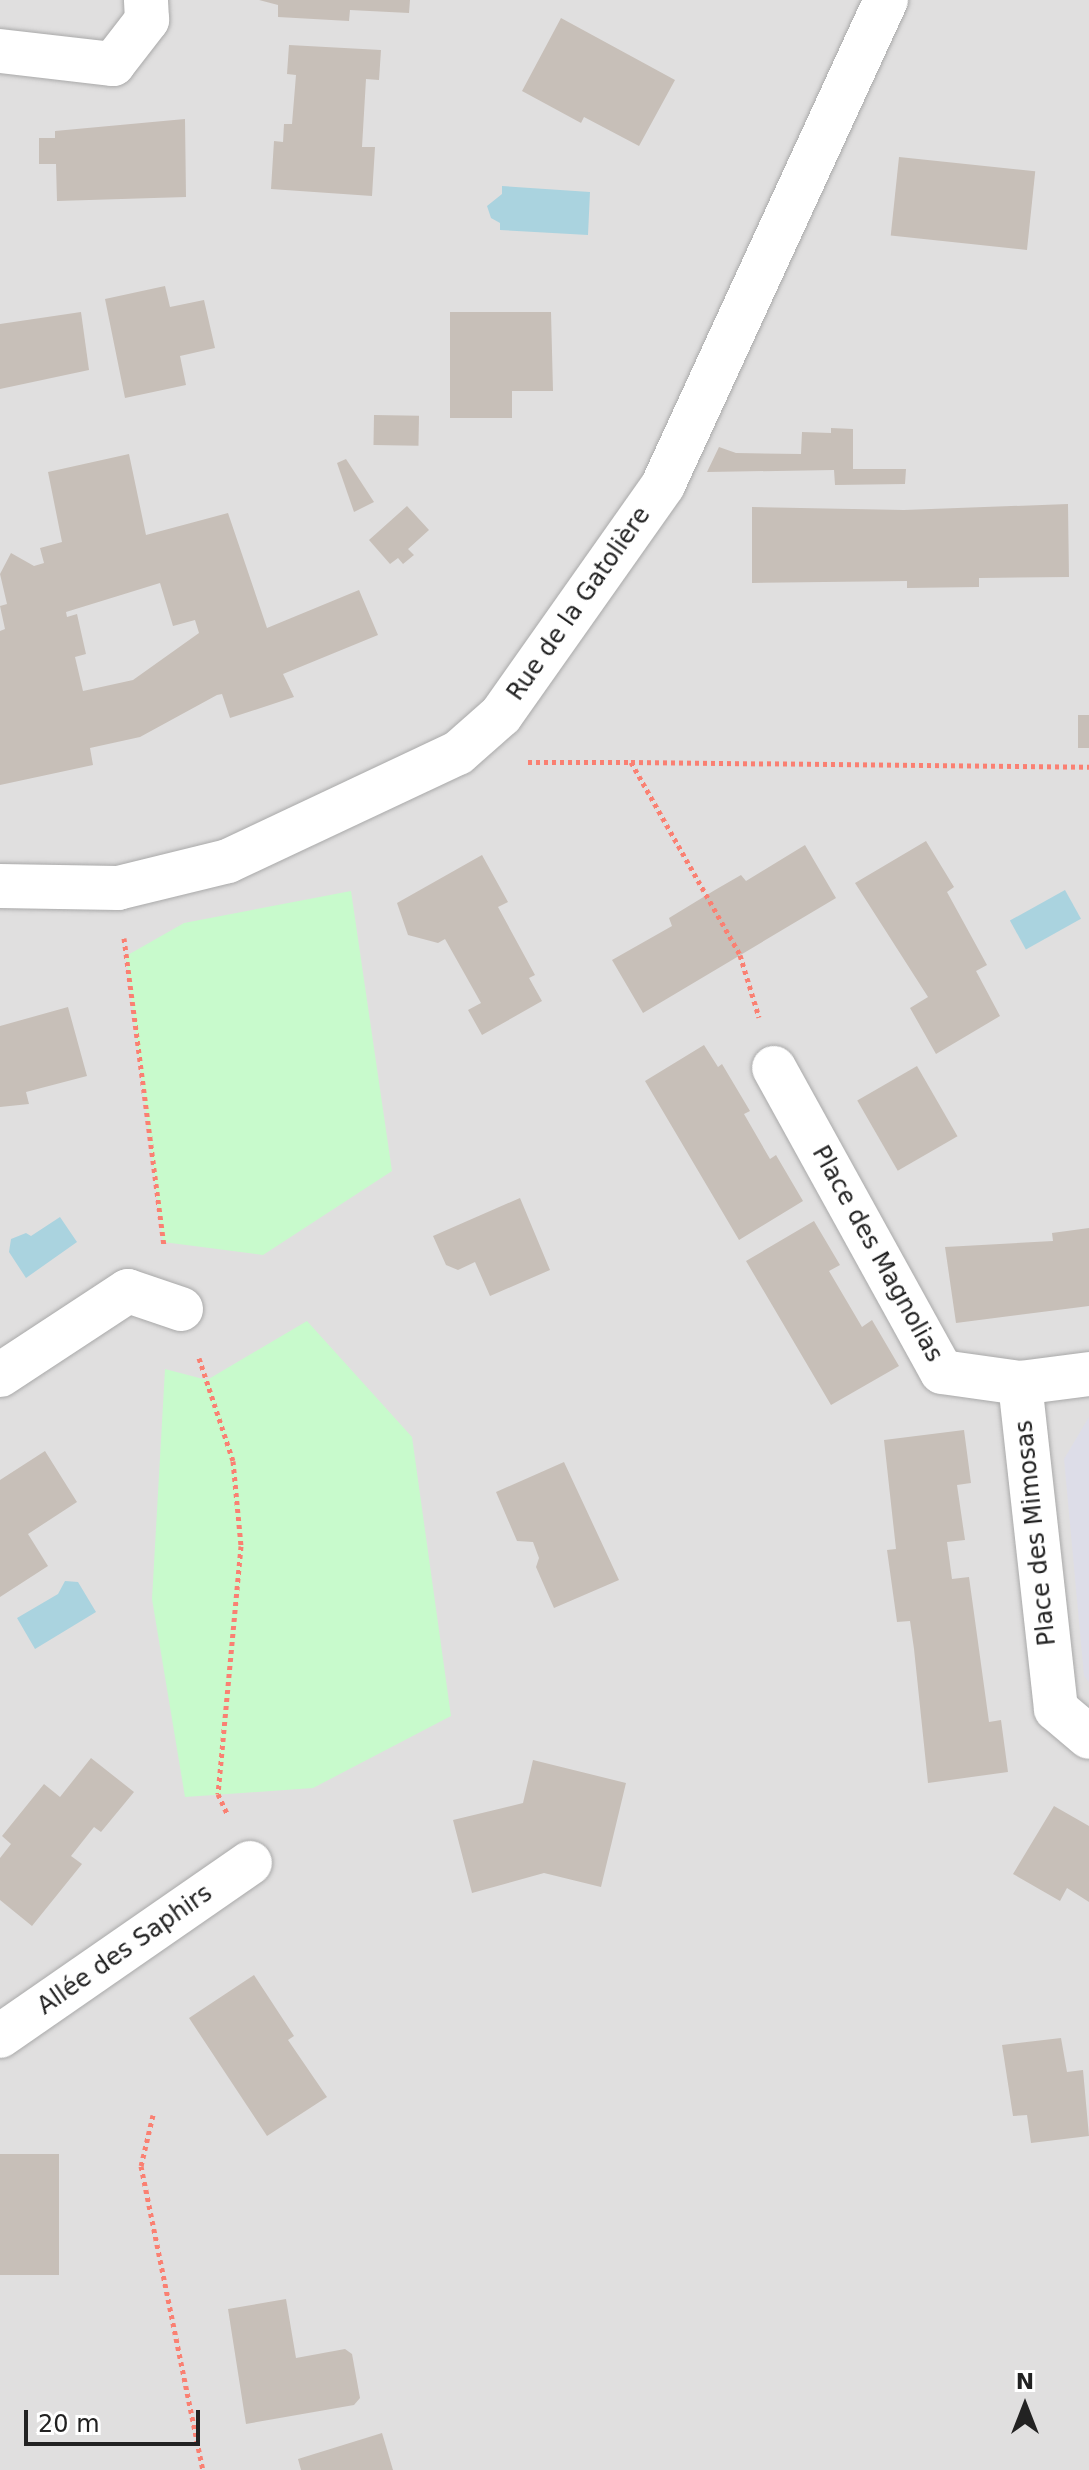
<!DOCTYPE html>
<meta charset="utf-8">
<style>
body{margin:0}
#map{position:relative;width:1089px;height:2470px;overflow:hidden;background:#f2efe9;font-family:"DejaVu Sans",sans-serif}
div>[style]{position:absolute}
.residential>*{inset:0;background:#e0dfdf;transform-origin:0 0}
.park>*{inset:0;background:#c8facc}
.plaza>*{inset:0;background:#dddde8}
.water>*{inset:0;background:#aad3df;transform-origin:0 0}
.building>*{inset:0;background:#c7bfb8;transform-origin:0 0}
.path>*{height:5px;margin-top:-2.5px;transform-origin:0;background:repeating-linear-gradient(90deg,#fa8072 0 4px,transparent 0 8px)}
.roads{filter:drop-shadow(0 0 2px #a9a9a9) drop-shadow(0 0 2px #a9a9a9)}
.minor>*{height:44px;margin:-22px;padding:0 22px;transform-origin:22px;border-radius:22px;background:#fff}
span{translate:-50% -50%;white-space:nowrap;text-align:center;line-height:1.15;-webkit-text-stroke:6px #fff;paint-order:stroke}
.street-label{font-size:24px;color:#222}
.north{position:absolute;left:985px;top:2366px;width:80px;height:80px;-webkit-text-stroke:6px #fff;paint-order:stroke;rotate:0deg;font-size:22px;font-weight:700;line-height:32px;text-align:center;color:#222}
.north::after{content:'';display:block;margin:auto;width:28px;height:36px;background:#222;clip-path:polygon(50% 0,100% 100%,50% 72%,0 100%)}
.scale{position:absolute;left:24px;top:2410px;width:176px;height:36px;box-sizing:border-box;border:4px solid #222;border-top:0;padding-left:10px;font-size:24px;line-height:28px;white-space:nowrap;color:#222;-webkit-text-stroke:6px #fff;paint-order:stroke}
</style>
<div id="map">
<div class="residential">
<div style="left:0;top:0;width:1089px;height:2470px"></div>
</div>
<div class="park">
<div style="clip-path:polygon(351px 891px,392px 1171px,263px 1255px,163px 1242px,126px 956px,184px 923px)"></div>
<div style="clip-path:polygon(307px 1321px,412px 1437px,451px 1716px,313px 1788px,185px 1797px,152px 1599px,165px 1369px,207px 1380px)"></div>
</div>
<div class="plaza">
<div style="clip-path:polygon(1089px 1417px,1089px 1682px,1084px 1676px,1064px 1459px)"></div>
</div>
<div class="water">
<div style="clip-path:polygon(502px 186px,590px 192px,588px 235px,500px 230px,500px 223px,491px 218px,487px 206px,502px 194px)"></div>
<div style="left:1065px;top:890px;width:33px;height:63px;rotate:61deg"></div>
<div style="clip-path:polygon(60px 1217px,77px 1242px,26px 1278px,9px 1252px,11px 1239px,26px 1233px,31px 1236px)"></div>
<div style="clip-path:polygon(65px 1581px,78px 1582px,96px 1612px,35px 1649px,17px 1618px,58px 1594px)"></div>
</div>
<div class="building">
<div style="clip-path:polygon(259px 0,410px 0,409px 13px,350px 10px,349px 21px,278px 17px,278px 5px)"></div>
<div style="clip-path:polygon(561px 18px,675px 80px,639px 146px,584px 117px,581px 123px,522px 91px)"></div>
<div style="clip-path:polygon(289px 45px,381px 50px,379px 80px,366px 79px,362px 147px,375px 147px,372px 196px,271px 189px,274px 141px,283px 142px,284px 124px,292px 124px,296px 75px,287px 74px)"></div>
<div style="clip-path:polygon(185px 119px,186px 197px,57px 201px,56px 164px,39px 164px,39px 138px,55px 138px,55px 131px)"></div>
<div style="left:899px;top:157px;width:137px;height:79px;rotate:6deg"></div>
<div style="clip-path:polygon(165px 286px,170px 307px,204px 300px,215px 348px,180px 356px,186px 385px,125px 398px,105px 299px)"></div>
<div style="clip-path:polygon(81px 312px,89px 370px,0 389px,0 324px)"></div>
<div style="clip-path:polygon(450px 312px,551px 312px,553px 391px,512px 391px,512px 418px,450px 418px)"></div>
<div style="left:374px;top:415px;width:45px;height:30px;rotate:1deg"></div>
<div style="clip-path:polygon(831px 428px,853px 429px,853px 469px,906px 469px,905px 484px,835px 485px,834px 470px,707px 472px,719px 447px,736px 453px,801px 454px,802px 432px,831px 433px)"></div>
<div style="clip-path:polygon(evenodd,129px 454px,146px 535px,228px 513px,267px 628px,359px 590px,378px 635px,283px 674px,294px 697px,230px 718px,222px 694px,217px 695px,140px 737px,90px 748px,93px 765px,0 785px,0 631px,5px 629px,0 606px,7px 604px,0 574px,11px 553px,34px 566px,44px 563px,40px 548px,62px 542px,48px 472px,129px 454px,160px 583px,173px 626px,195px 620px,199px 633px,133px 680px,83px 691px,75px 657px,86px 654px,77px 614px,67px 617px,66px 612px,160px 583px)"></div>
<div style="clip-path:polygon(346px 459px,374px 502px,354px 512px,337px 463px)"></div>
<div style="clip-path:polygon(1068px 504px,1069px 577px,979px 578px,979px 587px,907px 588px,907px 581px,752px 583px,752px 507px,904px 510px)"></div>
<div style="clip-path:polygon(407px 506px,429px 530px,408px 549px,414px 555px,403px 564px,398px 558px,390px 564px,369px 540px)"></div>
<div style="left:1089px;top:715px;width:33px;height:11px;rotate:90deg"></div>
<div style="clip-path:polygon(926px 841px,954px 887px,947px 892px,987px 965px,976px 971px,1000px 1016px,936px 1054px,910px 1008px,928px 997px,855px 883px)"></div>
<div style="clip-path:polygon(805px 845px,836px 898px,643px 1013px,612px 960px,672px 926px,669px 918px,715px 890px,741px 875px,746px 881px)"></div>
<div style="clip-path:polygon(482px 855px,508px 902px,498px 907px,535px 975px,529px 978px,542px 1001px,482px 1035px,468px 1010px,481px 1003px,445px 939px,438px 943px,408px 935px,397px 903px)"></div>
<div style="clip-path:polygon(68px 1007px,87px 1076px,26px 1092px,29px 1104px,0 1107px,0 1026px)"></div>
<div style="clip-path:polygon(704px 1045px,718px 1067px,722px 1064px,750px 1111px,744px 1114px,770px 1159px,776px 1155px,803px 1201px,739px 1240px,645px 1081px)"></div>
<div style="left:917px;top:1066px;width:81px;height:69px;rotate:60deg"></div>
<div style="clip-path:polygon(520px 1198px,550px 1270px,490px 1296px,475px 1262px,458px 1270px,446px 1265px,433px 1236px)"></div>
<div style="clip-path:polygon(814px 1221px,840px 1265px,829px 1271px,862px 1327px,872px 1320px,899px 1366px,831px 1405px,746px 1261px)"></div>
<div style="clip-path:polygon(1089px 1228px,1089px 1306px,956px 1323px,945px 1247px,1053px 1241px,1052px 1233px)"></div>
<div style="clip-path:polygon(964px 1430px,971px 1483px,957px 1485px,965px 1540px,947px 1542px,952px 1579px,969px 1577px,989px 1722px,1001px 1720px,1008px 1772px,928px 1783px,914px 1649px,910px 1621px,897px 1622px,887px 1550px,896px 1549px,884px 1440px)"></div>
<div style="clip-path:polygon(45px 1451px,77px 1502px,28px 1534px,48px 1566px,0 1597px,0 1480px)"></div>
<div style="clip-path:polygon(564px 1462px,619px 1580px,554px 1608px,536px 1567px,539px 1558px,533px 1542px,517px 1541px,496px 1492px)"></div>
<div style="clip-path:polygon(91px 1758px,134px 1792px,101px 1832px,94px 1827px,71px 1856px,82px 1864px,32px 1926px,0 1900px,0 1858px,11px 1844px,2px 1836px,44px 1784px,60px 1797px)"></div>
<div style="clip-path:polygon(533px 1760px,626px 1783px,601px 1887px,544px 1873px,472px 1893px,453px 1820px,523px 1803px)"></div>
<div style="clip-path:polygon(1054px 1806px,1089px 1826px,1089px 1902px,1067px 1888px,1060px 1901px,1013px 1874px)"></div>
<div style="clip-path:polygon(254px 1975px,294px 2036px,288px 2040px,327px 2097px,267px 2136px,189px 2018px)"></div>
<div style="clip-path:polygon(1061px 2038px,1067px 2072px,1083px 2070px,1089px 2136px,1031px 2143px,1027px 2115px,1013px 2116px,1002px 2045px)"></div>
<div style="left:0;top:2154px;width:59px;height:121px"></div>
<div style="clip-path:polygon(286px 2299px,296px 2358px,345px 2349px,352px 2354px,360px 2398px,354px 2405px,246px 2424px,228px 2309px)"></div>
<div style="clip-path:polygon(382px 2433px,393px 2470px,301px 2470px,298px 2459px)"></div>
</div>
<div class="path">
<div style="left:528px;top:762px;width:103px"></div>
<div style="left:631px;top:762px;width:222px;rotate:60.5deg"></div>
<div style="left:740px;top:955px;width:65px;rotate:73deg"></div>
<div style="left:631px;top:762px;width:458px;rotate:0.6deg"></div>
<div style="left:124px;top:938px;width:311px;rotate:82.6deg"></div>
<div style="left:199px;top:1358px;width:108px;rotate:71.7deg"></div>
<div style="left:233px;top:1461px;width:85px;rotate:84.6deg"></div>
<div style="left:241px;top:1546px;width:249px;rotate:95.3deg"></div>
<div style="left:218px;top:1794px;width:23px;rotate:65deg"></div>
<div style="left:153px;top:2115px;width:52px;rotate:103.2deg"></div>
<div style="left:141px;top:2166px;width:310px;rotate:78.5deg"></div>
</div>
<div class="roads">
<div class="minor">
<div style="left:0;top:51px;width:114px;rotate:6.6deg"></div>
<div style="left:113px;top:64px;width:56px;rotate:-52.3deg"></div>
<div style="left:147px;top:20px;width:20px;rotate:-93deg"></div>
<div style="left:0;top:886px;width:118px;rotate:1deg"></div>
<div style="left:118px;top:888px;width:113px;rotate:-13.8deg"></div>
<div style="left:228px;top:861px;width:254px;rotate:-25.2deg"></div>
<div style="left:458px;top:753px;width:57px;rotate:-41.5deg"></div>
<div style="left:501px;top:715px;width:281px;rotate:-54.8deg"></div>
<div style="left:663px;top:485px;width:534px;rotate:-65.31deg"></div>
<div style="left:774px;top:1068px;width:347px;rotate:61.1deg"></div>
<div style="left:942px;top:1372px;width:79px;rotate:8deg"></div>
<div style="left:1020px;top:1383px;width:70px;rotate:-7.4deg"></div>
<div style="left:0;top:1375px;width:153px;rotate:-33.3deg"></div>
<div style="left:128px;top:1291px;width:56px;rotate:18.8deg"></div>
<div style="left:1020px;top:1383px;width:328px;rotate:83.7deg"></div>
<div style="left:1056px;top:1709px;width:43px;rotate:40.3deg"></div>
<div style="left:0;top:2036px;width:304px;rotate:-34.7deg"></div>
</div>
</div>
<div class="street-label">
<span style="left:579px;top:604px;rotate:-55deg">Rue de la Gatolière</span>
<span style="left:877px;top:1254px;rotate:61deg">Place des Magnolias</span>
<span style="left:1036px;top:1533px;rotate:-96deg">Place des Mimosas</span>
<span style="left:125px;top:1950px;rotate:-35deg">Allée des Saphirs</span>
</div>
<div class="north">N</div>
<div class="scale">20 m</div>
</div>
